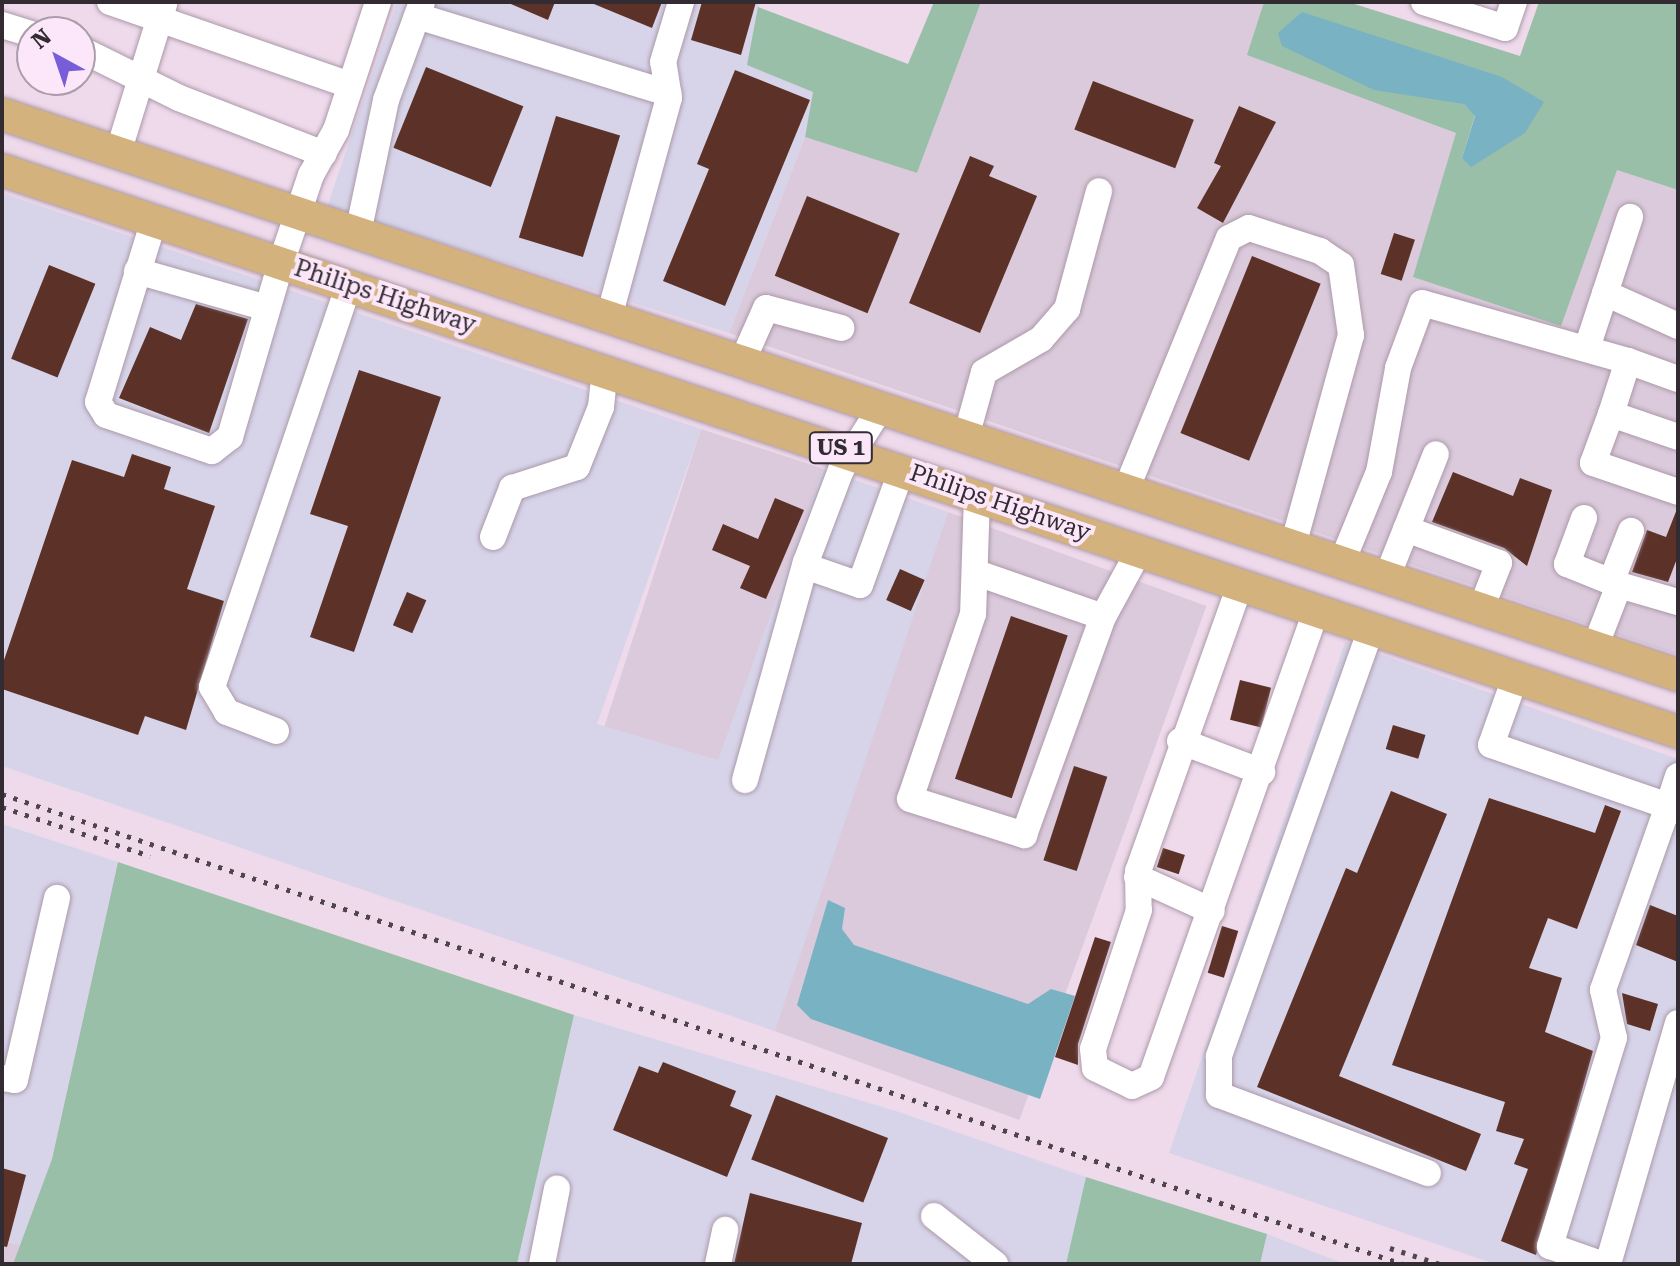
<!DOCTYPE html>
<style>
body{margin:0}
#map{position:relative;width:1680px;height:1266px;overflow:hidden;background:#eedaeb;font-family:"Roboto Serif",serif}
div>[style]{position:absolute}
.commercial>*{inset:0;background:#dbcadc;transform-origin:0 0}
.industrial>*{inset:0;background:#d7d4ea}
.green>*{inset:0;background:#99bfa8}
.water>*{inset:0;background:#79b2c3}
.building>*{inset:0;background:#5b3128;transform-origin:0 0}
.roads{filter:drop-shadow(0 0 2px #ac99a9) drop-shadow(0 0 2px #ac99a9)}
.minor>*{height:26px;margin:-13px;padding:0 13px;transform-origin:13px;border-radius:13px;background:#fff}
.major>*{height:32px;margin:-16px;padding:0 16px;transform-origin:16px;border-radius:16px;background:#d3b27d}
.rail>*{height:5px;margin-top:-2.5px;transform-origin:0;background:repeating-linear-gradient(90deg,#4e454d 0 4px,transparent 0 12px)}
span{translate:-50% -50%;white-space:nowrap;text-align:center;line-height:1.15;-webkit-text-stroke:8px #fbe7f9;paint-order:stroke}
.shield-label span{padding:2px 6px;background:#fbe7f9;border:2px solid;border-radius:6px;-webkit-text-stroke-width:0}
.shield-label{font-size:22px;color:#322b31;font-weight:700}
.street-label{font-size:24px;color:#322b31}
.frame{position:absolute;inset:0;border:4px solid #322b31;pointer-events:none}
.north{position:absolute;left:16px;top:16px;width:80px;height:80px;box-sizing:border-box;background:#fbe7f9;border:2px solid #ab9ca9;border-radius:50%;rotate:320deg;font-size:22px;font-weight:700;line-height:32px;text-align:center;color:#322b31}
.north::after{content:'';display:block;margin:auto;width:28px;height:36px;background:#785dd8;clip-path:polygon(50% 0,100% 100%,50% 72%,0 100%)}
</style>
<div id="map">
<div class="commercial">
<div style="clip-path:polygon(981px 2px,1264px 2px,1248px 55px,1457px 133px,1414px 277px,1462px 290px,1617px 170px,1678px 190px,1678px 655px,729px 333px,805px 137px,917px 173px)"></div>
<div style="left:701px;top:429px;width:128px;height:313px;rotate:18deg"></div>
<div style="left:948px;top:512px;width:275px;height:547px;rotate:20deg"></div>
<div style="clip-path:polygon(2px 1241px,20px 1245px,13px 1264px,2px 1264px)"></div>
</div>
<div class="industrial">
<div style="clip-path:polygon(397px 2px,760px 2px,748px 65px,813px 92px,805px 137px,729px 333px,327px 207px)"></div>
<div style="clip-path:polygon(2px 193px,701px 429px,597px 724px,718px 760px,823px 469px,948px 512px,775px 1031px,2px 766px)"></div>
<div style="clip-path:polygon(1345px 642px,1678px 759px,1677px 1264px,1495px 1264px,1169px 1153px)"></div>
<div style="clip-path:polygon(2px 824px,118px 862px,52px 1159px,20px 1245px,2px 1241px)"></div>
<div style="clip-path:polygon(574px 1015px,896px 1111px,1086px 1177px,1066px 1264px,517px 1264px)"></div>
<div style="clip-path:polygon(1267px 1234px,1345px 1264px,1260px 1264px)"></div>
</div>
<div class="green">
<div style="clip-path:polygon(934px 2px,981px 2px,917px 173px,805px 137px,813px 92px,747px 65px,758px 7px,908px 64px)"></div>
<div style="clip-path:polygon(evenodd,1264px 2px,1348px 2px,1520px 56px,1539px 2px,1678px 2px,1678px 190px,1617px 170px,1561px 326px,1413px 277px,1456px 133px,1247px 55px,1264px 2px,1464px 104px,1525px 133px,1462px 158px,1475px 115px,1464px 104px)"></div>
<div style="clip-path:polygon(118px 862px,574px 1015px,517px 1264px,13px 1264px,52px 1159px)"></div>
<div style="clip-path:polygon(1086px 1177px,1267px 1234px,1260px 1264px,1066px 1264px)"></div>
</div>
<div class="water">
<div style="clip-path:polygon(1302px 12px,1502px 77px,1544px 102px,1525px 133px,1471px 167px,1462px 158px,1475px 116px,1464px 104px,1374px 90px,1282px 46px,1278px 33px)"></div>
<div style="clip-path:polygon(828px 900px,845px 908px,842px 929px,854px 945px,1028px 1004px,1051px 989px,1075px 996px,1040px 1099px,811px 1019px,797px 1005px)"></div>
</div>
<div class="building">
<div style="clip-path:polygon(506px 2px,555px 2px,548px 20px)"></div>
<div style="clip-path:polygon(589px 2px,662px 2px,652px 28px)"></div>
<div style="clip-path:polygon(702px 2px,756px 2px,741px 55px,691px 40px)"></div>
<div style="left:426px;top:67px;width:105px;height:87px;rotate:22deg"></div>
<div style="clip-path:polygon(735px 70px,810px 100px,725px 306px,663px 281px,709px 169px,697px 164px)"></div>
<div style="left:1093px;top:81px;width:108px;height:52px;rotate:21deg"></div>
<div style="clip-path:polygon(1239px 106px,1276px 122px,1223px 223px,1197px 208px,1221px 166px,1214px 163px)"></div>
<div style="left:556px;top:116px;width:67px;height:127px;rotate:17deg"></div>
<div style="clip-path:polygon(970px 156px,994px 166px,989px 176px,1037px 196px,980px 333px,909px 303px)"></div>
<div style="left:807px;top:196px;width:100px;height:86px;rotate:22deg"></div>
<div style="left:1394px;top:233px;width:22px;height:43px;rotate:18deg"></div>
<div style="left:1252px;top:256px;width:74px;height:191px;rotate:22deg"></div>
<div style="left:49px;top:265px;width:50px;height:101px;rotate:22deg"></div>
<div style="clip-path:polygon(196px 304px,248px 319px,209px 433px,119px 398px,150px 327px,181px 340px)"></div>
<div style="clip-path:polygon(359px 370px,441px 397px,354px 652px,310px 637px,348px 526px,310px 514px)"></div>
<div style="clip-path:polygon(132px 454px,171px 467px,164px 489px,215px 506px,187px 589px,224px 601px,186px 730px,145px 716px,138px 735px,2px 689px,2px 666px,72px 460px,124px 477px)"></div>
<div style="clip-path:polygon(1453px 472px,1513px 496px,1520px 478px,1552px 490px,1527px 566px,1504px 548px,1432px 522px)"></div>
<div style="clip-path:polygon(775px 498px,804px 510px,766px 599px,740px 588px,750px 566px,712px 550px,723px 524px,758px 539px)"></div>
<div style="clip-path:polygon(1677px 509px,1678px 556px,1668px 582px,1632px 572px,1647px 530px,1666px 537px)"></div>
<div style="left:900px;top:569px;width:27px;height:34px;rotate:24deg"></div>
<div style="left:407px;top:592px;width:21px;height:36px;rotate:23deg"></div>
<div style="left:1011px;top:616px;width:60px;height:172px;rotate:19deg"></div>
<div style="left:1240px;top:680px;width:32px;height:41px;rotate:14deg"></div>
<div style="left:1393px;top:725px;width:34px;height:25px;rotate:17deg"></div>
<div style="left:1074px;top:766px;width:35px;height:99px;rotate:18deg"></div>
<div style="clip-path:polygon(1391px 791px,1447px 814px,1339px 1076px,1481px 1134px,1466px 1171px,1257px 1087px,1346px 868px,1357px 873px)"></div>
<div style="clip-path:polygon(1489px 798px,1595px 833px,1605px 805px,1621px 811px,1577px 929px,1548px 918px,1529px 968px,1562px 978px,1545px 1032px,1593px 1051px,1536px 1255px,1501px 1241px,1528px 1169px,1514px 1164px,1524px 1139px,1496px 1131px,1505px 1102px,1392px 1065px)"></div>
<div style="left:1163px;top:848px;width:23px;height:20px;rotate:18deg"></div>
<div style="clip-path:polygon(1650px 905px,1678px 916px,1678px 962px,1636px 945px)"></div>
<div style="left:1222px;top:926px;width:17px;height:49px;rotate:17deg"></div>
<div style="clip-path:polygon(1095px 937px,1111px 942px,1078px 1044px,1078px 1065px,1055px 1057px)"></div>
<div style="clip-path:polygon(1622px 993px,1658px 1004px,1650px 1031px,1627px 1024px)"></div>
<div style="clip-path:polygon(663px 1062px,736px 1091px,730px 1106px,752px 1115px,727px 1177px,613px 1130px,639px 1066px,658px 1073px)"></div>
<div style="left:776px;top:1095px;width:120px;height:69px;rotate:21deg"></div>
<div style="clip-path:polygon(2px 1168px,26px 1175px,7px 1247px,2px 1246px)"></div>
<div style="clip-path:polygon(750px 1193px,862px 1223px,851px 1264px,734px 1264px)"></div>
</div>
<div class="roads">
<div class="minor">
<div style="left:110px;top:2px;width:254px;rotate:19.1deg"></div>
<div style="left:1424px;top:2px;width:85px;rotate:17.8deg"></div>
<div style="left:1505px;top:28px;width:28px;rotate:-71deg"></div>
<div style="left:417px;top:16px;width:263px;rotate:17.1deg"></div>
<div style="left:2px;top:25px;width:31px;rotate:17deg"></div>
<div style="left:80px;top:49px;width:110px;rotate:26.3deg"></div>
<div style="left:179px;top:98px;width:155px;rotate:21.1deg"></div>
<div style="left:118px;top:153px;width:156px;rotate:-72.8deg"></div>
<div style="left:154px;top:220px;width:190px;rotate:107.1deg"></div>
<div style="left:98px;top:402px;width:15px;rotate:58deg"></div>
<div style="left:106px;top:415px;width:112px;rotate:18.8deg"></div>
<div style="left:212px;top:451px;width:23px;rotate:-38deg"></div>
<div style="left:230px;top:437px;width:181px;rotate:-73.7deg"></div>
<div style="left:281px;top:263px;width:93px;rotate:-71.2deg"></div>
<div style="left:311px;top:175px;width:51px;rotate:-60.9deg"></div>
<div style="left:336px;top:130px;width:135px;rotate:-71.8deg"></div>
<div style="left:358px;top:233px;width:136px;rotate:-78.1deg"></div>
<div style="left:386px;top:100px;width:104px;rotate:-69.8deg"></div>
<div style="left:137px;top:271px;width:135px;rotate:15.9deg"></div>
<div style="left:1605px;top:293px;width:80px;rotate:24.3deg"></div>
<div style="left:609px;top:317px;width:227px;rotate:-74.7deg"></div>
<div style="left:669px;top:98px;width:36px;rotate:-99deg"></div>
<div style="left:663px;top:62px;width:63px;rotate:-73.3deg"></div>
<div style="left:1587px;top:348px;width:138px;rotate:-71.8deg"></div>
<div style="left:1628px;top:361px;width:53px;rotate:19.8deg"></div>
<div style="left:742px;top:362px;width:59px;rotate:-66deg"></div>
<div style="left:766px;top:308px;width:78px;rotate:14.9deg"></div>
<div style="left:1611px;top:414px;width:52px;rotate:110.2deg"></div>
<div style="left:1593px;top:463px;width:90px;rotate:18.8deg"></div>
<div style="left:966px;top:437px;width:67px;rotate:-74.5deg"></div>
<div style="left:984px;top:372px;width:66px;rotate:-30.1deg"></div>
<div style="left:1041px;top:339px;width:40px;rotate:-49deg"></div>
<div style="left:1067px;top:309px;width:122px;rotate:-74.8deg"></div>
<div style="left:1126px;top:490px;width:272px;rotate:-67.8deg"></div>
<div style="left:1229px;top:238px;width:22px;rotate:-27deg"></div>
<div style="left:1249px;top:228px;width:75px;rotate:17.9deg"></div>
<div style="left:1320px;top:251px;width:25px;rotate:34deg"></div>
<div style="left:1341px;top:265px;width:71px;rotate:81.9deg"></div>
<div style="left:1351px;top:335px;width:219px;rotate:105.4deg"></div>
<div style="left:977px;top:496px;width:118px;rotate:91.9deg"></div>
<div style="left:973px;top:614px;width:195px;rotate:108.8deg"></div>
<div style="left:910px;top:799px;width:120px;rotate:17.5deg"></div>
<div style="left:1024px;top:835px;width:232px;rotate:-70.1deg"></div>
<div style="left:1103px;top:617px;width:75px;rotate:-61.4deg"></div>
<div style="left:1584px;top:518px;width:49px;rotate:110.3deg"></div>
<div style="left:1567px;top:564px;width:56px;rotate:22deg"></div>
<div style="left:1406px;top:529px;width:99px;rotate:20.1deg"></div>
<div style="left:1499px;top:563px;width:49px;rotate:111.4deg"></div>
<div style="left:493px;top:537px;width:53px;rotate:-68.8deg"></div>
<div style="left:512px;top:488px;width:68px;rotate:-17.9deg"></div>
<div style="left:577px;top:467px;width:65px;rotate:-68.2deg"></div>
<div style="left:601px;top:407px;width:37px;rotate:-84deg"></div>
<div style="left:1342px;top:562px;width:97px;rotate:-67.7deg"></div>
<div style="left:1379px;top:472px;width:106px;rotate:-79.6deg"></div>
<div style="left:1398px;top:368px;width:69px;rotate:-69.7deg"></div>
<div style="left:1422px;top:303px;width:214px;rotate:15.7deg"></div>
<div style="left:1628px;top:361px;width:56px;rotate:107.8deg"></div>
<div style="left:1611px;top:414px;width:71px;rotate:18.9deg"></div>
<div style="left:805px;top:566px;width:58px;rotate:19.1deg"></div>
<div style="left:860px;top:585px;width:123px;rotate:-70.1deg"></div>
<div style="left:977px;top:573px;width:133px;rotate:19.2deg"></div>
<div style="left:1387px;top:577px;width:132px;rotate:-68.3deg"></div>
<div style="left:1611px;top:582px;width:55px;rotate:-68.6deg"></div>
<div style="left:1240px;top:585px;width:304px;rotate:109.6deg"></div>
<div style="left:1138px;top:871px;width:39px;rotate:89deg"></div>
<div style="left:1139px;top:910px;width:146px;rotate:108.3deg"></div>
<div style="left:1093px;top:1049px;width:19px;rotate:84deg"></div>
<div style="left:1095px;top:1068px;width:41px;rotate:25.9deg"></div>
<div style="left:1132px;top:1086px;width:21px;rotate:-25deg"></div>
<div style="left:1151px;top:1077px;width:494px;rotate:-70.5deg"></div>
<div style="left:1371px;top:629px;width:454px;rotate:109.6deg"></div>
<div style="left:1219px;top:1057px;width:38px;rotate:90deg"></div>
<div style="left:1219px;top:1095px;width:223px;rotate:20.5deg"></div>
<div style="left:1595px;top:647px;width:66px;rotate:-68.8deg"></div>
<div style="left:1619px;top:585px;width:61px;rotate:16.1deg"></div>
<div style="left:1515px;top:678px;width:71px;rotate:109.7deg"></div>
<div style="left:1491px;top:745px;width:187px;rotate:19deg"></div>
<div style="left:1668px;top:806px;width:195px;rotate:109.5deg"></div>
<div style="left:1603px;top:990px;width:49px;rotate:77.1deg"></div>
<div style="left:1614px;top:1038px;width:218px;rotate:107.1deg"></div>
<div style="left:1550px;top:1246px;width:54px;rotate:19.4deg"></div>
<div style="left:276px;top:731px;width:53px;rotate:-158.8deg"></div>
<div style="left:227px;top:712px;width:29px;rotate:-121deg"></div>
<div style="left:212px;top:687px;width:425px;rotate:-71.2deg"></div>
<div style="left:1180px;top:741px;width:88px;rotate:20.7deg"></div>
<div style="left:1678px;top:776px;width:32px;rotate:108deg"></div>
<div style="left:1668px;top:806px;width:11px;rotate:27deg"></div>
<div style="left:745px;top:780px;width:226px;rotate:-74.4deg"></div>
<div style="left:806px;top:562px;width:98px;rotate:-69.2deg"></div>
<div style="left:841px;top:470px;width:72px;rotate:-57.4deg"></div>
<div style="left:1137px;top:877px;width:82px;rotate:24.4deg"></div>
<div style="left:2px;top:1078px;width:13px;rotate:9deg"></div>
<div style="left:15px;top:1080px;width:187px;rotate:-77deg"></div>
<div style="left:934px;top:1216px;width:78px;rotate:38.2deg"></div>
<div style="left:542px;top:1264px;width:77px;rotate:-78.8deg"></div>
<div style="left:718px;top:1264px;width:35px;rotate:-78deg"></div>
<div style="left:1608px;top:1264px;width:251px;rotate:-73.8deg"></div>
</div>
<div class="major">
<div style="left:2px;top:114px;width:1767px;rotate:18.51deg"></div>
<div style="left:2px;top:170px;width:1768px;rotate:18.54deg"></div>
</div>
</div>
<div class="rail">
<div style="left:2px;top:794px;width:1478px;rotate:18.55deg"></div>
<div style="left:2px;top:807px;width:156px;rotate:18.3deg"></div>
<div style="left:1390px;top:1248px;width:52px;rotate:17.7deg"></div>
</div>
<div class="shield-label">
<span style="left:841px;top:448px">US 1</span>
</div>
<div class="street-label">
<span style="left:385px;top:297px;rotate:18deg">Philips Highway</span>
<span style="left:1000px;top:503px;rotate:19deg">Philips Highway</span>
</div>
<div class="frame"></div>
<div class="north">N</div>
</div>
